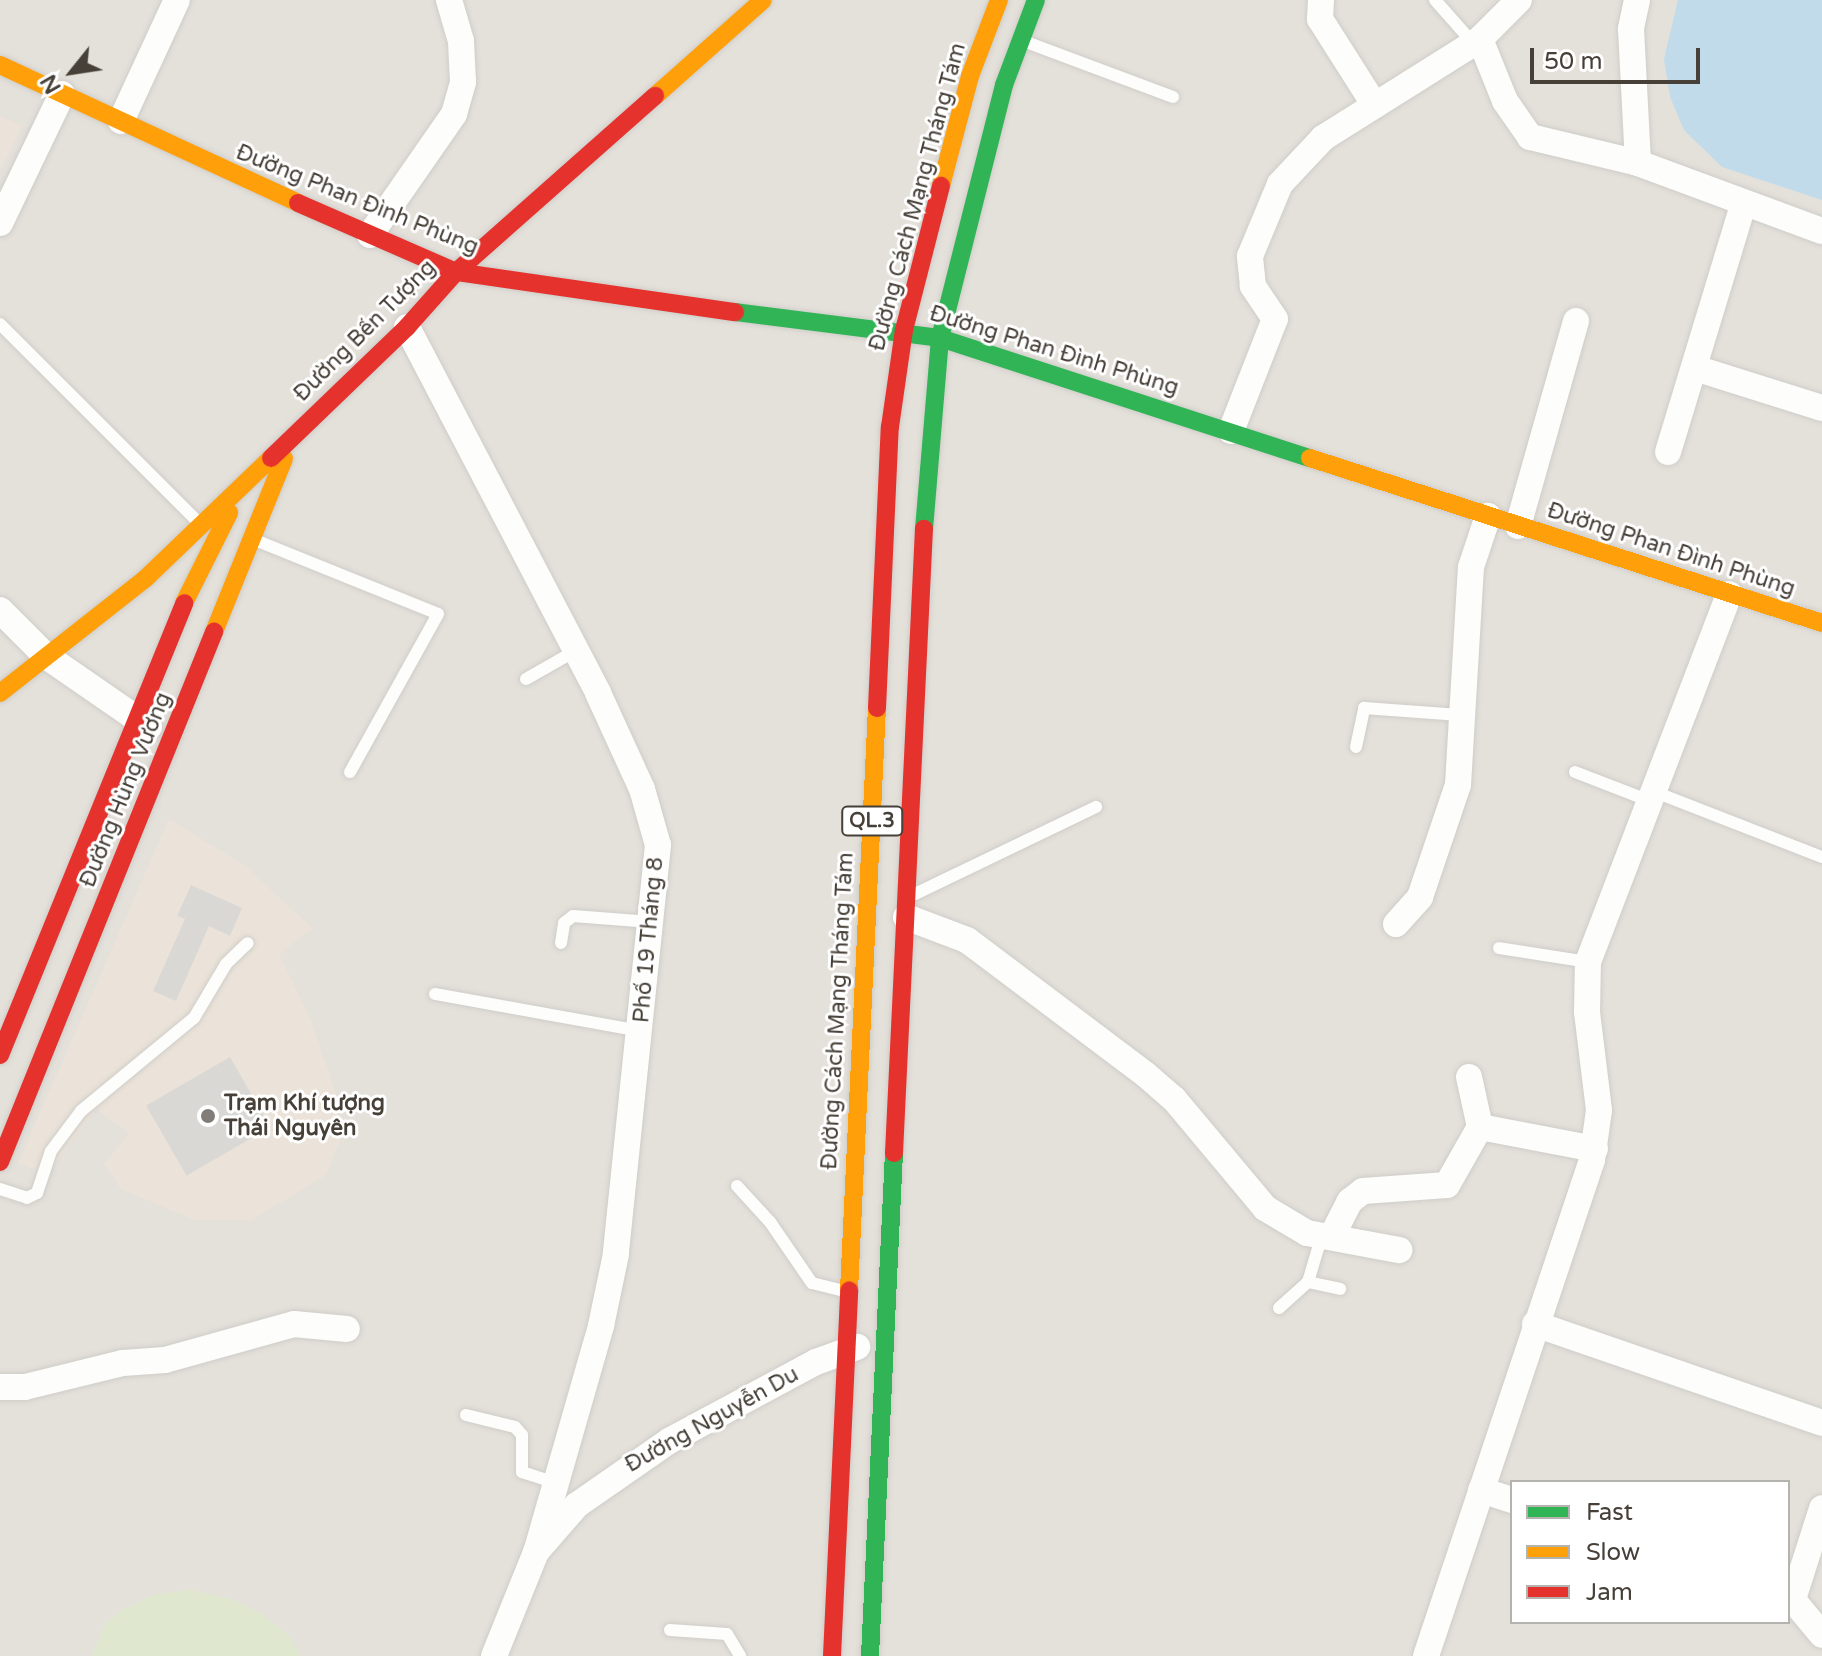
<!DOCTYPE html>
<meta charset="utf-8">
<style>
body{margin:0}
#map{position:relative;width:1822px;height:1656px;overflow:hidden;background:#f1efeb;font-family:"Varela Round",sans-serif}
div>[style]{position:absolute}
.residential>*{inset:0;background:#e4e0da}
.commercial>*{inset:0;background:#ebe3d9}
.green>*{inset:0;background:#dfe8ce}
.water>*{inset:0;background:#c1dbea}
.building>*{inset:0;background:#dad8d4;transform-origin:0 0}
.roads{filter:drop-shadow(0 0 2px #cfcdc9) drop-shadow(0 0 2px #cfcdc9)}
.lane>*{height:12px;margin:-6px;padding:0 6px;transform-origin:6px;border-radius:6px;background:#fdfdfc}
.street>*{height:26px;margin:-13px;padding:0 13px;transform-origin:13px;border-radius:13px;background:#fdfdfc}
.fast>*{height:18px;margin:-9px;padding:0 9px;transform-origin:9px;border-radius:9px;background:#30b455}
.slow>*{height:18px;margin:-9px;padding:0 9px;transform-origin:9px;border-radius:9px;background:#ff9f0a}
.jam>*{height:18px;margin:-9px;padding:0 9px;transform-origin:9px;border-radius:9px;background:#e5322d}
.dots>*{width:22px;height:22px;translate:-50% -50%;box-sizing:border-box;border:4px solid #fff;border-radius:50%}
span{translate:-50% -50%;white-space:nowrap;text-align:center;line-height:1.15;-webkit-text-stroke:6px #fff;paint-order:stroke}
.shield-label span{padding:2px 6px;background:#fff;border:2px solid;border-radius:6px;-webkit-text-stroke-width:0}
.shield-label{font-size:20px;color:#464038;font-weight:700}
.street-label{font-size:22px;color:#464038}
.poi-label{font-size:22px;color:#464038;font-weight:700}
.left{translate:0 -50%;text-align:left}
.legend{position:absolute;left:1510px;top:1480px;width:280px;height:144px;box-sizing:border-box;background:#fff;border:2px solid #b5b3af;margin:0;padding:10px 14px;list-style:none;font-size:24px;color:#464038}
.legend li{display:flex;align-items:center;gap:16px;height:40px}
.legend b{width:40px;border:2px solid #b5b3af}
.north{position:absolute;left:32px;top:32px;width:80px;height:80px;-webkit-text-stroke:6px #fff;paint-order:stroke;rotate:240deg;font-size:22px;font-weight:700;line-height:32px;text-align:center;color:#464038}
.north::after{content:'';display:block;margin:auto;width:28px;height:36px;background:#464038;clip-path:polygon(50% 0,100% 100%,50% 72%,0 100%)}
.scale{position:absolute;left:1530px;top:48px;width:170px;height:36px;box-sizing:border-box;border:4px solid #464038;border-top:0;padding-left:10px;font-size:24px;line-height:28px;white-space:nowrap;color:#464038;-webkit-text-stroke:6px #fff;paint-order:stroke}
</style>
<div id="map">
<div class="residential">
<div style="clip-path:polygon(evenodd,0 0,1822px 0,1822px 1656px,0 1656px,0 0,1512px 1482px,1788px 1482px,1788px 1622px,1512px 1622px,1512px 1482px)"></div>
</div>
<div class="commercial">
<div style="clip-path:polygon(0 116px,22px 126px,0 170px)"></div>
<div style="clip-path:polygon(169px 819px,245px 866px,312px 928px,279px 954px,311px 1021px,339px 1103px,339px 1143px,326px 1175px,251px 1220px,195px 1220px,121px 1189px,104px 1164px,129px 1134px,97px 1109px,48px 1173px,18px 1163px)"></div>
</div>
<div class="green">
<div style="clip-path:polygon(191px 1590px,231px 1599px,262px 1614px,289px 1636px,301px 1656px,92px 1656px,104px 1625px,124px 1609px,156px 1594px)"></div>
</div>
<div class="water">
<div style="clip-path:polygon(1678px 0,1822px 0,1822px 200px,1722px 167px,1684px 130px,1670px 97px,1664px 59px)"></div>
</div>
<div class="building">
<div style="clip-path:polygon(191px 885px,242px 908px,230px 936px,209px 926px,176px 1001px,153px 991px,185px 919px,177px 916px)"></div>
<div style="left:230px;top:1057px;width:81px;height:97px;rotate:60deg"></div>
</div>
<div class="roads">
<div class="lane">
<div style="left:1435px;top:0;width:57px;rotate:48.5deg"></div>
<div style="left:1026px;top:42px;width:157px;rotate:20.5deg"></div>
<div style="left:0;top:324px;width:283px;rotate:45deg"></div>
<div style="left:255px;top:540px;width:197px;rotate:22deg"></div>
<div style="left:438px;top:614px;width:181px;rotate:119.1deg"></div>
<div style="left:526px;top:679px;width:56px;rotate:-29.7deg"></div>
<div style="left:1356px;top:747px;width:40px;rotate:-78deg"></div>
<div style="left:1364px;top:708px;width:96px;rotate:4.2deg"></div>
<div style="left:1575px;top:772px;width:80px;rotate:21.1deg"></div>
<div style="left:1655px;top:792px;width:179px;rotate:21.3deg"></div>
<div style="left:915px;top:894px;width:201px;rotate:-25.7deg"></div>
<div style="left:561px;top:943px;width:20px;rotate:-81deg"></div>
<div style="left:564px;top:923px;width:11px;rotate:-38deg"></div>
<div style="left:573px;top:916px;width:78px;rotate:4.4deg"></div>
<div style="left:1499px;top:948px;width:90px;rotate:8.9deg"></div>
<div style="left:435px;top:994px;width:209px;rotate:10.2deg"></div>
<div style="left:737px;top:1186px;width:49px;rotate:47.5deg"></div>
<div style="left:770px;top:1222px;width:74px;rotate:55.5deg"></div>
<div style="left:812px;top:1283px;width:29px;rotate:14deg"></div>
<div style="left:0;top:1189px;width:28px;rotate:18deg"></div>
<div style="left:27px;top:1198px;width:11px;rotate:-27deg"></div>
<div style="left:37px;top:1193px;width:44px;rotate:-71.6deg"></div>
<div style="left:51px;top:1151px;width:50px;rotate:-53.1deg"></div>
<div style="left:81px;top:1111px;width:146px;rotate:-39.5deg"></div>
<div style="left:194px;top:1018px;width:63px;rotate:-59.3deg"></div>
<div style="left:226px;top:964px;width:30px;rotate:-44deg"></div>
<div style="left:1308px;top:1282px;width:33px;rotate:12deg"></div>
<div style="left:1279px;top:1308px;width:39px;rotate:-42deg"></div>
<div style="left:1308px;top:1282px;width:49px;rotate:-73.4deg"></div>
<div style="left:466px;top:1415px;width:50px;rotate:13.8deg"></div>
<div style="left:515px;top:1427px;width:11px;rotate:49deg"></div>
<div style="left:522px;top:1435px;width:37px;rotate:90deg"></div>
<div style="left:522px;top:1472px;width:36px;rotate:18deg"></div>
<div style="left:670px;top:1630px;width:57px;rotate:4deg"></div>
<div style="left:727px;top:1634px;width:26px;rotate:59deg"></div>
</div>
<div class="street">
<div style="left:1321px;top:0;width:19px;rotate:93deg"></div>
<div style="left:1320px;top:19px;width:101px;rotate:57.6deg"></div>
<div style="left:1637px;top:0;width:30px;rotate:102deg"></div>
<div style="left:1631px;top:29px;width:134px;rotate:87deg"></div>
<div style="left:1638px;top:163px;width:196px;rotate:20.3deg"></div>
<div style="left:1480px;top:39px;width:67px;rotate:68deg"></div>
<div style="left:1505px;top:101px;width:44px;rotate:55.2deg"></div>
<div style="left:1530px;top:137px;width:111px;rotate:13.5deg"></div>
<div style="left:121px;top:121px;width:133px;rotate:-65.2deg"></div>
<div style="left:0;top:223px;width:143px;rotate:-64.3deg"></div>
<div style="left:370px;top:235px;width:147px;rotate:-55.2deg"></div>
<div style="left:454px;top:114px;width:33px;rotate:-74deg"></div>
<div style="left:463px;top:82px;width:41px;rotate:-92.8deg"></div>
<div style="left:461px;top:41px;width:43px;rotate:-106.3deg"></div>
<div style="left:407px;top:327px;width:413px;rotate:62.4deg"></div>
<div style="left:598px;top:693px;width:106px;rotate:65.4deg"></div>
<div style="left:642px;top:789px;width:58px;rotate:74.1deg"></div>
<div style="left:658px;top:845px;width:411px;rotate:95.9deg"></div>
<div style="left:616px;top:1254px;width:74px;rotate:101.8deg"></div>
<div style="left:601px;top:1326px;width:235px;rotate:106deg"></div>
<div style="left:1695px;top:368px;width:133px;rotate:17.5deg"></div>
<div style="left:1231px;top:431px;width:120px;rotate:-68.6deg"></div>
<div style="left:1275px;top:319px;width:40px;rotate:-124deg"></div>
<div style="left:1253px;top:286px;width:30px;rotate:-96deg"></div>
<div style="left:1250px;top:256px;width:78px;rotate:-67.4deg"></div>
<div style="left:1280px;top:184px;width:63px;rotate:-46.9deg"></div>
<div style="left:1323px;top:138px;width:186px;rotate:-32.2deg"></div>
<div style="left:1480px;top:39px;width:55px;rotate:-45deg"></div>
<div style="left:1668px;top:452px;width:258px;rotate:-73.1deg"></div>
<div style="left:1518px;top:526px;width:213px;rotate:-74.2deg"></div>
<div style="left:0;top:610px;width:65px;rotate:45deg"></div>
<div style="left:46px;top:656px;width:125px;rotate:34.6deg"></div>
<div style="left:906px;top:917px;width:65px;rotate:20.7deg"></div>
<div style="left:967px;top:940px;width:223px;rotate:37deg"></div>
<div style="left:1145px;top:1074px;width:38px;rotate:41deg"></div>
<div style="left:1174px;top:1099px;width:142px;rotate:50.1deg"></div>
<div style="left:1265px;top:1208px;width:49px;rotate:30.8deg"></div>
<div style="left:1307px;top:1233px;width:94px;rotate:10.5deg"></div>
<div style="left:1396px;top:924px;width:36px;rotate:-48deg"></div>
<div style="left:1420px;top:897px;width:118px;rotate:-71.3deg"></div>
<div style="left:1458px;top:785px;width:218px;rotate:-86.6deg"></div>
<div style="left:1471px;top:567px;width:54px;rotate:-71.6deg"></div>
<div style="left:1469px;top:1077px;width:51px;rotate:77.6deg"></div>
<div style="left:1332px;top:1236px;width:39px;rotate:-63deg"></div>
<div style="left:1350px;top:1201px;width:16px;rotate:-38deg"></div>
<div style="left:1363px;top:1191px;width:84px;rotate:-4.1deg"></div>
<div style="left:1447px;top:1185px;width:67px;rotate:-60.4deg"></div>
<div style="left:1480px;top:1127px;width:117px;rotate:10.8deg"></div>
<div style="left:1535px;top:1324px;width:304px;rotate:19deg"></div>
<div style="left:0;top:1387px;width:25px"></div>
<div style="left:25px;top:1387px;width:101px;rotate:-13.8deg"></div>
<div style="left:123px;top:1363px;width:42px;rotate:-4.1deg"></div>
<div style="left:165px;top:1360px;width:134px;rotate:-15.6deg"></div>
<div style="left:294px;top:1324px;width:53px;rotate:5.4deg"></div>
<div style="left:1481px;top:1490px;width:33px;rotate:18deg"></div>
<div style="left:1788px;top:1594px;width:53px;rotate:50.3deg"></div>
<div style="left:1794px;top:1596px;width:92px;rotate:-72.3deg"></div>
<div style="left:494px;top:1656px;width:112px;rotate:-68deg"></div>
<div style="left:536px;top:1552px;width:62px;rotate:-48.9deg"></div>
<div style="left:577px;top:1505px;width:112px;rotate:-34.8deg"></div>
<div style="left:669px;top:1441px;width:167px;rotate:-28.3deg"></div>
<div style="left:816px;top:1362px;width:44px;rotate:-20.1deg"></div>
<div style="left:1426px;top:1656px;width:523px;rotate:-71.5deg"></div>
<div style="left:1592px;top:1160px;width:50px;rotate:-82deg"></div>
<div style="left:1599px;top:1110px;width:99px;rotate:-97deg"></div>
<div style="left:1587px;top:1012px;width:50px;rotate:-88.9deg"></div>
<div style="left:1588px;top:962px;width:394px;rotate:-69deg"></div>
</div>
<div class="fast">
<div style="left:735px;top:312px;width:207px;rotate:7.2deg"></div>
<div style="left:940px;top:338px;width:389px;rotate:18deg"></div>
<div style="left:924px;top:529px;width:192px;rotate:-85.2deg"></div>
<div style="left:940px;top:338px;width:261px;rotate:-75.8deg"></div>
<div style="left:1004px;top:85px;width:91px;rotate:-69.4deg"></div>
<div style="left:870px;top:1656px;width:504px;rotate:-87.27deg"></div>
</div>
<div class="slow">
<div style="left:0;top:65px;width:328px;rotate:24.8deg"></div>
<div style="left:655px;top:96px;width:144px;rotate:-41.6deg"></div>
<div style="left:941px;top:186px;width:114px;rotate:-75.2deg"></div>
<div style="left:970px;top:76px;width:81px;rotate:-69.1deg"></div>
<div style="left:1310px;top:458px;width:538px;rotate:17.86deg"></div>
<div style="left:184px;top:603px;width:101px;rotate:-63.4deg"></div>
<div style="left:214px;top:632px;width:187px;rotate:-68deg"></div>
<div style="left:0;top:693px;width:186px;rotate:-38.2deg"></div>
<div style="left:146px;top:578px;width:173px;rotate:-43.8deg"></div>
<div style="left:849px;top:1290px;width:583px;rotate:-87.25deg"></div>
</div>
<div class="jam">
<div style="left:298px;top:203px;width:172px;rotate:23.6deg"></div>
<div style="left:456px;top:272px;width:282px;rotate:8.2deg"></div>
<div style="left:271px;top:458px;width:189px;rotate:-43.9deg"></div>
<div style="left:407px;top:327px;width:74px;rotate:-48.3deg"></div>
<div style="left:456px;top:272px;width:266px;rotate:-41.5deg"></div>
<div style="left:877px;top:708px;width:281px;rotate:-87.4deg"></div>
<div style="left:890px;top:427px;width:98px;rotate:-81.8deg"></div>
<div style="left:904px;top:330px;width:149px;rotate:-75.6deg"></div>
<div style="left:0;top:1055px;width:488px;rotate:-67.8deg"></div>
<div style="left:894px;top:1153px;width:625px;rotate:-87.25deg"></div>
<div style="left:0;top:1162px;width:572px;rotate:-68.01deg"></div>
<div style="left:832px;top:1656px;width:366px;rotate:-87.3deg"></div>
</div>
</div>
<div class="dots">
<div style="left:208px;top:1116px;background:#827d77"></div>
</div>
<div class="shield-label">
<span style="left:872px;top:821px">QL.3</span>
</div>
<div class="street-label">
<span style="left:918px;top:197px;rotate:-75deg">Đường Cách Mạng Tháng Tám</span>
<span style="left:357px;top:200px;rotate:22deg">Đường Phan Đình Phùng</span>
<span style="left:365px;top:331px;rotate:-45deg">Đường Bến Tượng</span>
<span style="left:1054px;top:351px;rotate:17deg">Đường Phan Đình Phùng</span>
<span style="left:1671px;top:550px;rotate:18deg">Đường Phan Đình Phùng</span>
<span style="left:126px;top:790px;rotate:-68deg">Đường Hùng Vương</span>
<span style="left:649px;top:940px;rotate:-85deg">Phố 19 Tháng 8</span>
<span style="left:838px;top:1011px;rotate:-87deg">Đường Cách Mạng Tháng Tám</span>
<span style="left:712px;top:1420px;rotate:-29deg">Đường Nguyễn Du</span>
</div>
<div class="poi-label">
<span class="left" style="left:224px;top:1116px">Trạm Khí tượng<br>Thái Nguyên</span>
</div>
<ul class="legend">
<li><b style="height:10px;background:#30b455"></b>Fast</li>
<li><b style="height:10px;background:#ff9f0a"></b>Slow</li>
<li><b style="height:10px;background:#e5322d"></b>Jam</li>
</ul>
<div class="north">N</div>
<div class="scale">50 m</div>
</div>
